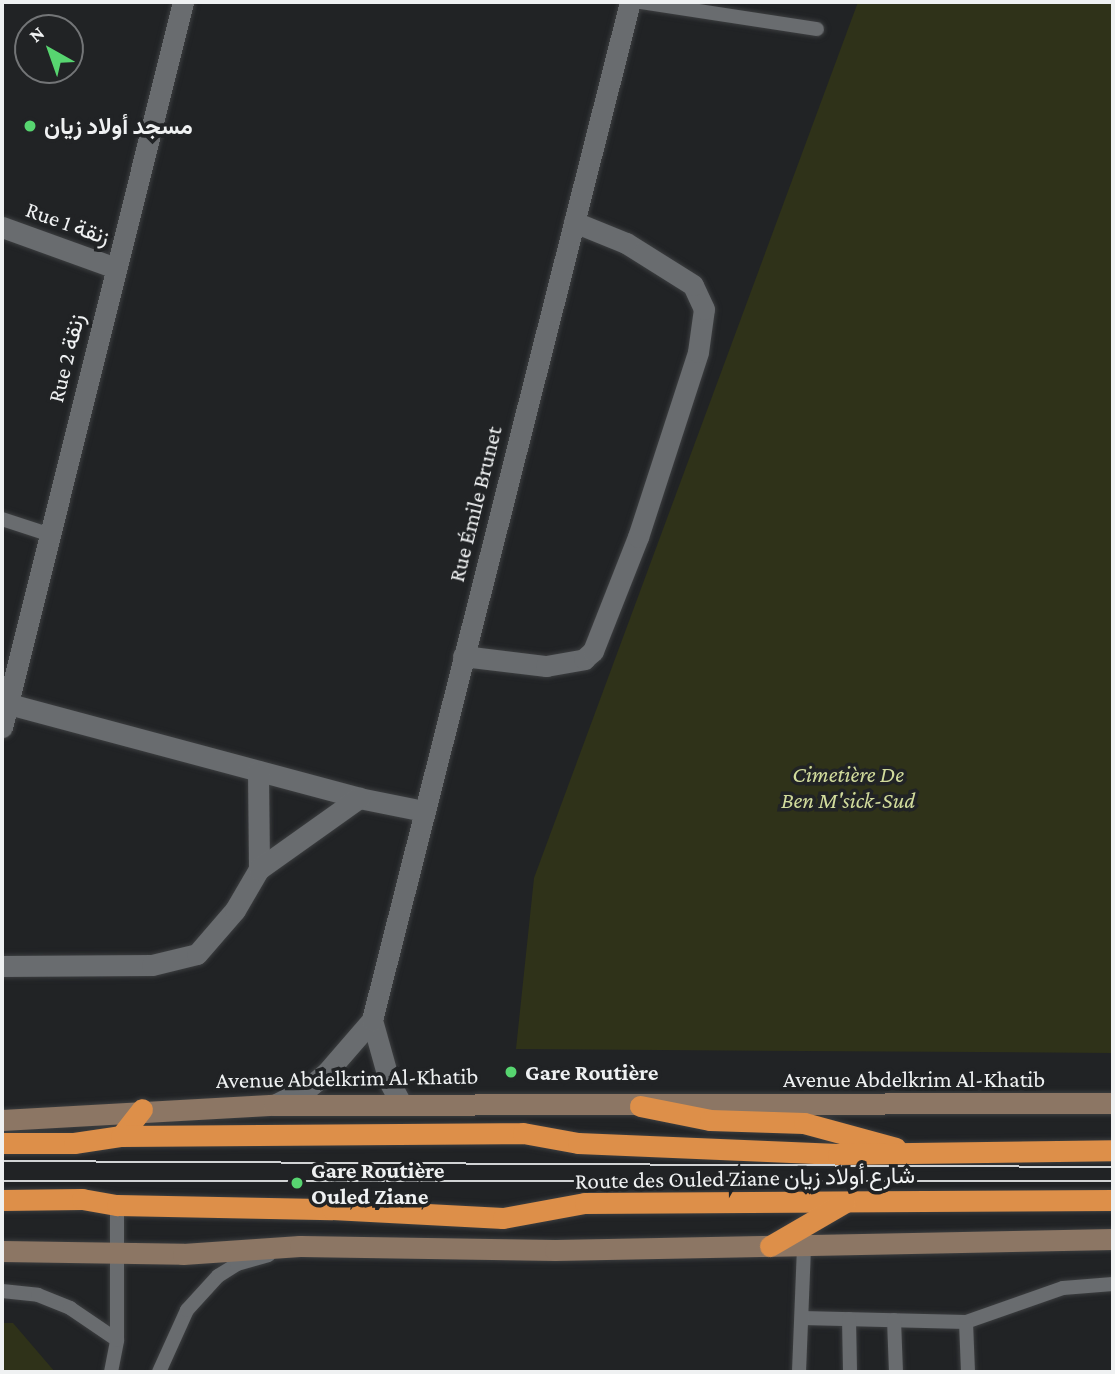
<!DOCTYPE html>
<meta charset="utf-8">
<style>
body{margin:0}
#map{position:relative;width:1115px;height:1374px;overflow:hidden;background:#212325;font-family:"Crimson Pro",Vazirmatn,serif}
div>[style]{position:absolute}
.green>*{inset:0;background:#2f3219}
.roads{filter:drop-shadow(0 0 2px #3c3e40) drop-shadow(0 0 2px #3c3e40)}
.lane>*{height:14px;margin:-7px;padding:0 7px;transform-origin:7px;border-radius:7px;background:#696c6f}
.street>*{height:21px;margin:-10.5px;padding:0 10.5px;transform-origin:10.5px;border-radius:10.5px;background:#696c6f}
.secondary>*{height:21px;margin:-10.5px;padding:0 10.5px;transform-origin:10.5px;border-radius:10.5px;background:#8c7664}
.highway>*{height:21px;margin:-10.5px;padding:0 10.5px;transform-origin:10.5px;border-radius:10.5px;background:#dd8f49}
.tram>*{height:2px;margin:-1px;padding:0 1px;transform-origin:1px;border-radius:1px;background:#d1d3d4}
.dots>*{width:19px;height:19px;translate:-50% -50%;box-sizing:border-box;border:4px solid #212325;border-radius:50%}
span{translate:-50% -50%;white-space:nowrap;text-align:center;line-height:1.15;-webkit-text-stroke:7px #212325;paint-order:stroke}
.poi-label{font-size:23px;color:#eff1f2;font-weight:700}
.left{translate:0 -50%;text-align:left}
.street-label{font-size:23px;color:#eff1f2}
.park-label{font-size:23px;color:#d1db9c;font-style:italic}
.frame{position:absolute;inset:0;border:4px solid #eff1f2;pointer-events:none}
.north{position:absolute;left:14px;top:14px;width:70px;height:70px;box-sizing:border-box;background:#212325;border:2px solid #737577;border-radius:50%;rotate:320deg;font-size:19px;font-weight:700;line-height:28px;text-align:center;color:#eff1f2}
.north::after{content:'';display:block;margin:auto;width:24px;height:32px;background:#57d570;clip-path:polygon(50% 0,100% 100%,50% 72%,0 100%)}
</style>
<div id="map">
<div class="green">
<div style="clip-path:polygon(858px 2px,1113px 2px,1113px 1053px,516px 1049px,534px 878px)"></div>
<div style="clip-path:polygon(2px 1323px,13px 1323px,55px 1372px,2px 1372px)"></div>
</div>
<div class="roads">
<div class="lane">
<div style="left:640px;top:2px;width:179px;rotate:8.7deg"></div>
<div style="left:2px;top:519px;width:48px;rotate:18.1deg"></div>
<div style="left:2px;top:1291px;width:36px;rotate:6deg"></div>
<div style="left:38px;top:1295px;width:35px;rotate:22deg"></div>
<div style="left:70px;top:1308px;width:57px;rotate:34.2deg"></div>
<div style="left:802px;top:1318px;width:164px;rotate:1.4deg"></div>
<div style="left:966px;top:1322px;width:103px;rotate:-19.3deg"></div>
<div style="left:1063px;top:1288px;width:50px;rotate:-4.6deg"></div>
<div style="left:849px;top:1319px;width:53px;rotate:88.9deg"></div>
<div style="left:894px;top:1320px;width:52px;rotate:87.8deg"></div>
<div style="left:966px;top:1322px;width:50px;rotate:87.7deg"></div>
<div style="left:111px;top:1372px;width:33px;rotate:-79deg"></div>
<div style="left:117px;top:1340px;width:135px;rotate:-90deg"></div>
<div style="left:159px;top:1372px;width:68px;rotate:-65.7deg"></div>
<div style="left:187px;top:1310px;width:46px;rotate:-47.6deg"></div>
<div style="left:218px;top:1276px;width:22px;rotate:-32deg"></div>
<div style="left:237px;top:1264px;width:33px;rotate:-16deg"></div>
<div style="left:799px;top:1372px;width:127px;rotate:-87.7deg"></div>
</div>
<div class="street">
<div style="left:2px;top:227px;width:121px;rotate:19.8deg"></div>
<div style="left:463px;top:656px;width:84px;rotate:6.9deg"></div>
<div style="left:546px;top:666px;width:39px;rotate:-10deg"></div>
<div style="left:584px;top:659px;width:12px;rotate:-42deg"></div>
<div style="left:593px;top:651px;width:123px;rotate:-68.5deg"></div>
<div style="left:638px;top:537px;width:194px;rotate:-72deg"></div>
<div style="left:698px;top:352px;width:43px;rotate:-82.1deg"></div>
<div style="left:704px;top:309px;width:26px;rotate:-115deg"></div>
<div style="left:693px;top:285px;width:79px;rotate:-147.9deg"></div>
<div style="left:626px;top:243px;width:56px;rotate:-158deg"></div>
<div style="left:9px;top:704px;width:362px;rotate:15deg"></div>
<div style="left:359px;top:798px;width:66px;rotate:11.3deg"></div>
<div style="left:2px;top:727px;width:747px;rotate:-75.98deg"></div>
<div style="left:258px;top:771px;width:98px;rotate:89.4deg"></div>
<div style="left:2px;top:966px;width:150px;rotate:-0.4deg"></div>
<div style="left:152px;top:965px;width:46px;rotate:-13.7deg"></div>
<div style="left:197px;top:954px;width:58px;rotate:-49.2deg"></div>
<div style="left:235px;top:910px;width:48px;rotate:-59.7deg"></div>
<div style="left:259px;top:869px;width:123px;rotate:-35.4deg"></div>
<div style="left:372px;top:1020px;width:63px;rotate:74.4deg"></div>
<div style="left:389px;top:1081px;width:26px;rotate:62deg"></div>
<div style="left:274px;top:1105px;width:38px;rotate:-27deg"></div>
<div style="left:308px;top:1088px;width:25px;rotate:-40deg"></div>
<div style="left:327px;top:1072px;width:69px;rotate:-49.1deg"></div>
<div style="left:372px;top:1020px;width:1050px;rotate:-75.78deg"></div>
</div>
<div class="secondary">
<div style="left:2px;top:1120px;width:272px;rotate:-3.2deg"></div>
<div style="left:274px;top:1105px;width:839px;rotate:-0.14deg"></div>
<div style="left:2px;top:1251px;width:181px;rotate:0.9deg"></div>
<div style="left:183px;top:1254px;width:117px;rotate:-3.9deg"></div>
<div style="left:300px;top:1246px;width:255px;rotate:0.9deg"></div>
<div style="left:555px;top:1250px;width:558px;rotate:-1.13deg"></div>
</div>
<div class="highway">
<div style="left:640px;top:1106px;width:71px;rotate:11.3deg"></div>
<div style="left:710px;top:1120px;width:94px;rotate:1.8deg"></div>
<div style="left:804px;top:1123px;width:95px;rotate:15.2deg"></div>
<div style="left:121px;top:1136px;width:34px;rotate:-52deg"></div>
<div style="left:2px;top:1143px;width:72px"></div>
<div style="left:74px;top:1143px;width:48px;rotate:-8.5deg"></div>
<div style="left:121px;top:1136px;width:402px;rotate:-0.4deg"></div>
<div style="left:523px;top:1133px;width:56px;rotate:10.3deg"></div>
<div style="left:578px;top:1143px;width:260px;rotate:2.4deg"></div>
<div style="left:838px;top:1154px;width:275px;rotate:-0.8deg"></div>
<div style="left:2px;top:1200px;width:80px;rotate:-0.7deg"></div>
<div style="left:82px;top:1199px;width:36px;rotate:10deg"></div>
<div style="left:117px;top:1205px;width:215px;rotate:1.1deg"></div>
<div style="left:332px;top:1209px;width:171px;rotate:3deg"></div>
<div style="left:503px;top:1218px;width:83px;rotate:-10.4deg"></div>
<div style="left:585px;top:1203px;width:528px;rotate:-0.33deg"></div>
<div style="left:770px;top:1246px;width:86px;rotate:-30.2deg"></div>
</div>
</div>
<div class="tram">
<div style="left:2px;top:1161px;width:1111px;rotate:0.31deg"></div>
<div style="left:2px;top:1181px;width:1111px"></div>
</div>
<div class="dots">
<div style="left:30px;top:126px;background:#57d570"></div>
<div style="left:511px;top:1072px;background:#57d570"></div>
<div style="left:297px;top:1183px;background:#57d570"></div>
</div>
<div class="poi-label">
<span class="left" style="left:44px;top:126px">مسجد أولاد زيان</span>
<span class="left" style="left:525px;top:1072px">Gare Routière</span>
<span class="left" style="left:311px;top:1183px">Gare Routière<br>Ouled Ziane</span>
</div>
<div class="street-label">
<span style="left:68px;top:223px;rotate:20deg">Rue 1 زنقة</span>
<span style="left:66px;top:358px;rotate:-76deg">Rue 2 زنقة</span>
<span style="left:475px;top:504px;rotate:-76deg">Rue Émile Brunet</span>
<span style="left:347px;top:1078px;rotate:-1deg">Avenue Abdelkrim Al-Khatib</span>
<span style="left:914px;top:1079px">Avenue Abdelkrim Al-Khatib</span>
<span style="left:745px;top:1178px;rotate:-1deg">Route des Ouled Ziane شارع أولاد زيان</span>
</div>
<div class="park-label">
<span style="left:848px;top:787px">Cimetière De<br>Ben M'sick-Sud</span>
</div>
<div class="frame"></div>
<div class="north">N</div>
</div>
